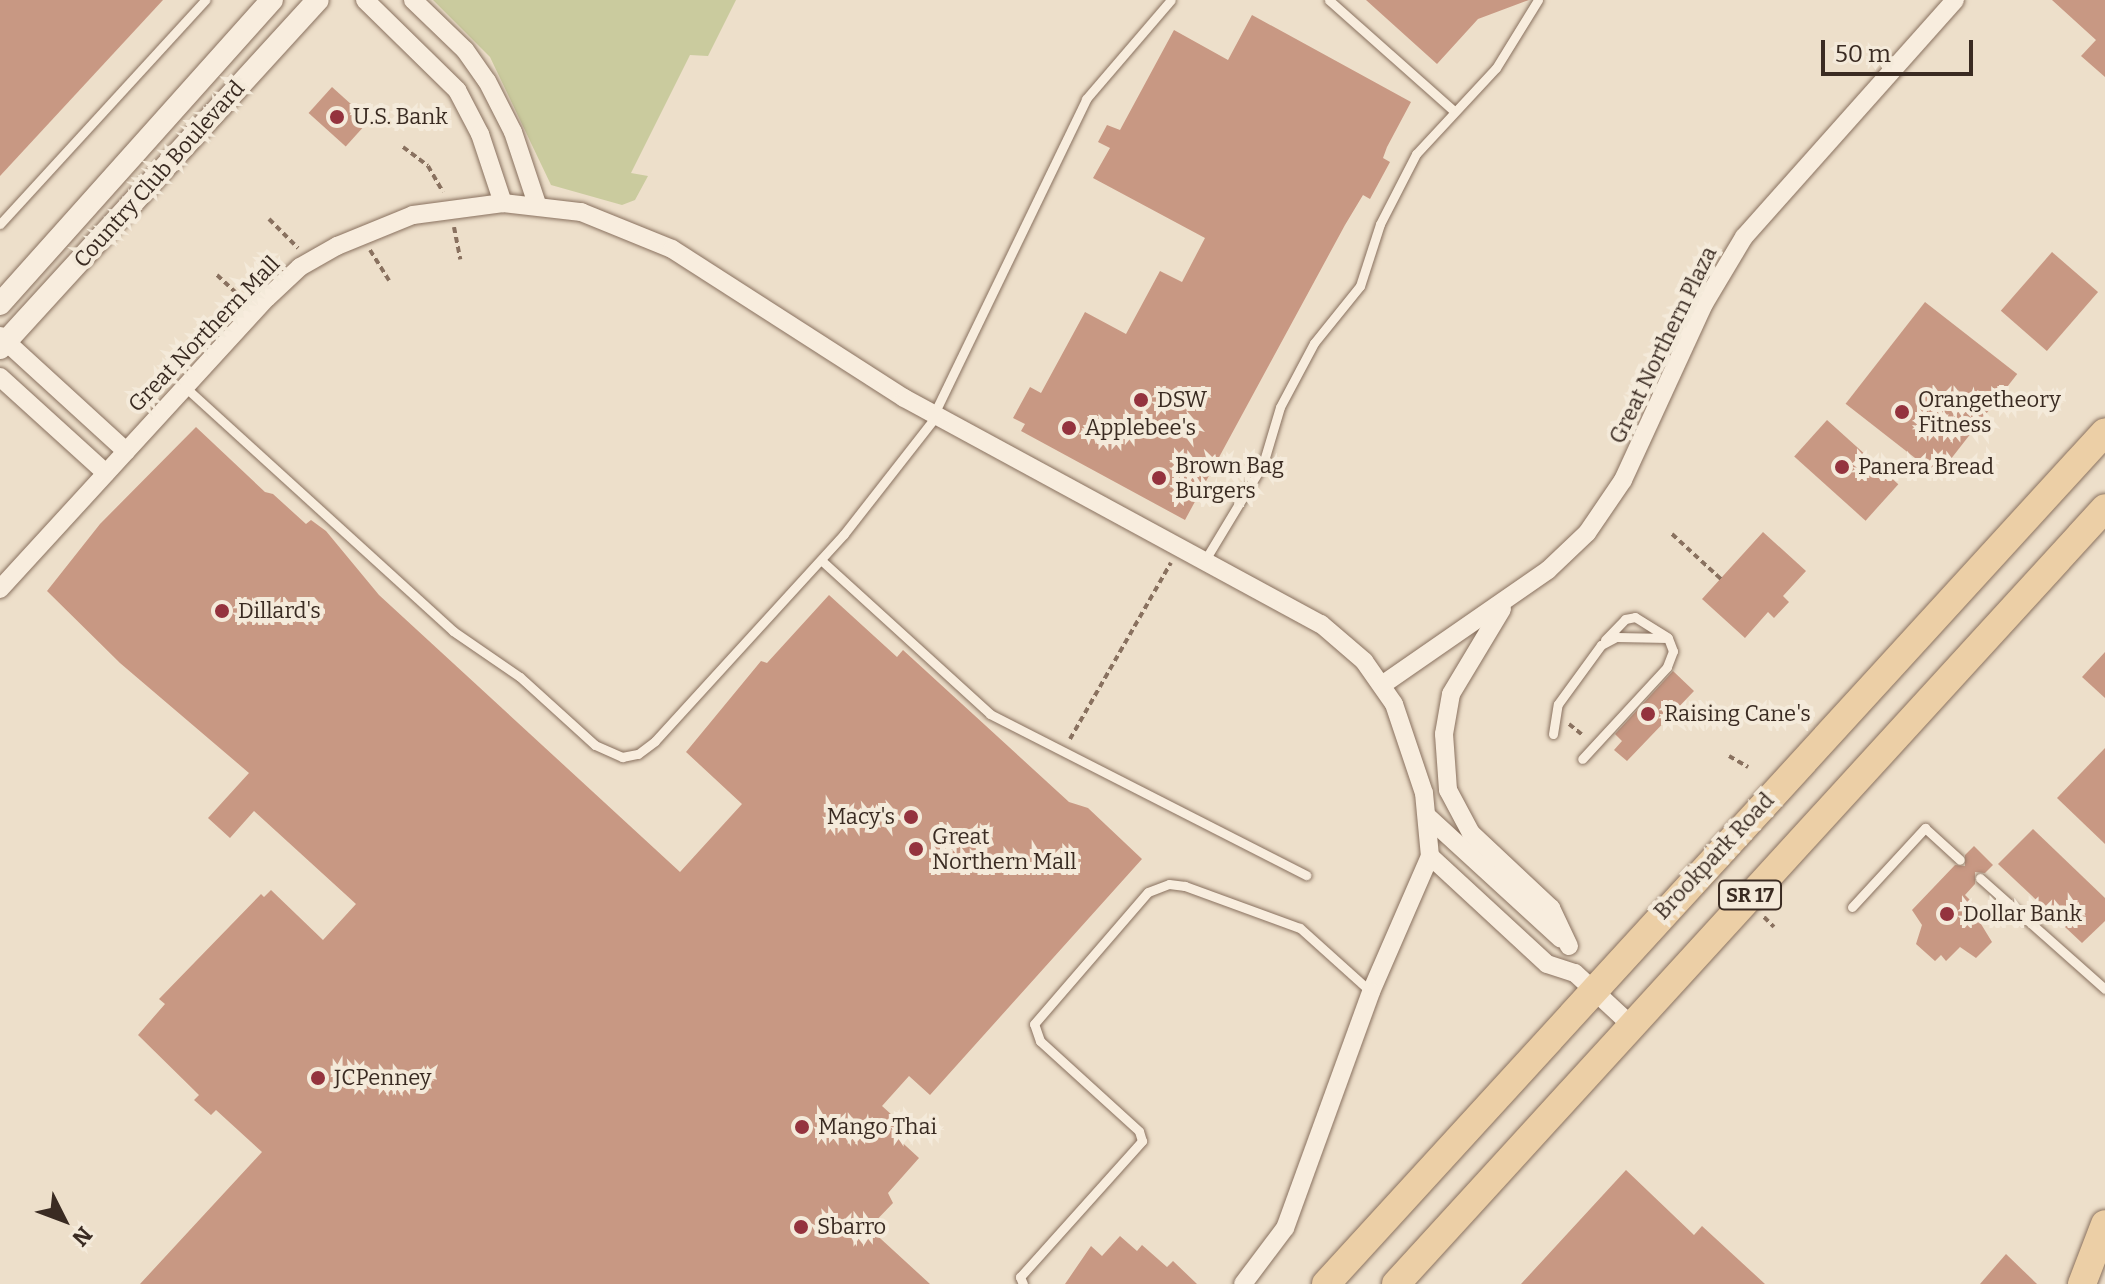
<!DOCTYPE html>
<style>
body{margin:0}
#map{position:relative;width:2105px;height:1284px;overflow:hidden;background:#eddfca;font-family:Bitter,serif}
div>[style]{position:absolute}
.green>*{inset:0;background:#cacb9e}
.building>*{inset:0;background:#c89883;transform-origin:0 0}
.path>*{height:4px;margin-top:-2px;transform-origin:0;background:repeating-linear-gradient(90deg,#89715f 0 6px,transparent 0 10px)}
.roads{filter:drop-shadow(0 0 2px #89715f) drop-shadow(0 0 2px #89715f)}
.service>*{height:9px;margin:-4.5px;padding:0 4.5px;transform-origin:4.5px;border-radius:4.5px;background:#f8edde}
.minor>*{height:18px;margin:-9px;padding:0 9px;transform-origin:9px;border-radius:9px;background:#f8edde}
.tertiary>*{height:22px;margin:-11px;padding:0 11px;transform-origin:11px;border-radius:11px;background:#f8edde}
.primary>*{height:28px;margin:-14px;padding:0 14px;transform-origin:14px;border-radius:14px;background:#eccfa6}
.dots>*{width:22px;height:22px;translate:-50% -50%;box-sizing:border-box;border:4px solid #f4eada;border-radius:50%}
span{translate:-50% -50%;white-space:nowrap;text-align:center;line-height:1.15;-webkit-text-stroke:8px #f4eada;paint-order:stroke}
.shield-label span{padding:2px 6px;background:#f4eada;border:2px solid;border-radius:6px;-webkit-text-stroke-width:0}
.shield-label{font-size:20px;color:#3a2b22;font-weight:700}
.poi-label{font-size:22px;color:#3a2b22}
.left{translate:0 -50%;text-align:left}
.right{translate:-100% -50%;text-align:right}
.street-label{font-size:22px;color:#3a2b22}
.north{position:absolute;left:24px;top:1180px;width:80px;height:80px;-webkit-text-stroke:6px #f4eada;paint-order:stroke;rotate:132deg;font-size:22px;font-weight:700;line-height:32px;text-align:center;color:#3a2b22}
.north::after{content:'';display:block;margin:auto;width:28px;height:36px;background:#3a2b22;clip-path:polygon(50% 0,100% 100%,50% 72%,0 100%)}
.scale{position:absolute;left:1821px;top:40px;width:152px;height:36px;box-sizing:border-box;border:4px solid #3a2b22;border-top:0;padding-left:10px;font-size:24px;line-height:28px;white-space:nowrap;color:#3a2b22;-webkit-text-stroke:6px #f4eada;paint-order:stroke}
</style>
<div id="map">
<div class="green">
<div style="clip-path:polygon(433px 0,736px 0,708px 56px,690px 55px,631px 173px,648px 176px,635px 200px,622px 205px,551px 185px,490px 57px)"></div>
</div>
<div class="building">
<div style="clip-path:polygon(0 0,163px 0,0 176px)"></div>
<div style="clip-path:polygon(1366px 0,1529px 0,1478px 19px,1437px 64px)"></div>
<div style="clip-path:polygon(2052px 0,2105px 0,2105px 77px,2081px 56px,2096px 40px)"></div>
<div style="clip-path:polygon(1252px 15px,1411px 102px,1387px 147px,1383px 158px,1390px 162px,1370px 199px,1363px 195px,1345px 225px,1185px 520px,1021px 431px,1025px 424px,1013px 418px,1030px 387px,1041px 393px,1085px 312px,1126px 334px,1160px 271px,1182px 282px,1205px 238px,1093px 178px,1110px 148px,1098px 142px,1107px 125px,1120px 130px,1174px 30px,1228px 60px)"></div>
<div style="left:332px;top:87px;width:50px;height:35px;rotate:42deg"></div>
<div style="left:2052px;top:252px;width:61px;height:78px;rotate:41deg"></div>
<div style="left:1925px;top:302px;width:117px;height:129px;rotate:38deg"></div>
<div style="left:1827px;top:420px;width:96px;height:49px;rotate:42deg"></div>
<div style="clip-path:polygon(196px 427px,265px 492px,273px 494px,306px 524px,311px 520px,326px 531px,379px 595px,680px 872px,742px 804px,686px 752px,761px 661px,767px 663px,829px 595px,897px 657px,903px 650px,1069px 802px,1088px 808px,1142px 859px,930px 1095px,909px 1076px,882px 1106px,903px 1125px,894px 1135px,919px 1158px,888px 1193px,893px 1203px,869px 1228px,930px 1284px,140px 1284px,262px 1152px,216px 1110px,211px 1115px,194px 1100px,199px 1095px,138px 1035px,165px 1004px,159px 999px,261px 894px,264px 897px,271px 890px,323px 940px,356px 904px,254px 811px,230px 838px,208px 818px,249px 773px,120px 663px,47px 591px,100px 524px)"></div>
<div style="clip-path:polygon(1763px 532px,1806px 571px,1783px 596px,1789px 602px,1774px 618px,1768px 612px,1745px 638px,1702px 599px)"></div>
<div style="clip-path:polygon(2105px 652px,2105px 698px,2082px 677px)"></div>
<div style="clip-path:polygon(1673px 671px,1694px 691px,1627px 761px,1614px 750px,1622px 741px,1615px 734px)"></div>
<div style="clip-path:polygon(2105px 748px,2105px 844px,2057px 798px)"></div>
<div style="clip-path:polygon(2033px 829px,2105px 898px,2105px 921px,2082px 943px,1998px 864px)"></div>
<div style="clip-path:polygon(1974px 846px,1993px 865px,1985px 873px,1975px 872px,1975px 884px,1965px 895px,1988px 918px,1981px 924px,1992px 942px,1976px 958px,1960px 947px,1946px 961px,1941px 955px,1935px 961px,1916px 944px,1922px 925px,1912px 910px,1955px 865px,1965px 866px,1965px 855px)"></div>
<div style="clip-path:polygon(1626px 1170px,1694px 1235px,1702px 1226px,1765px 1284px,1521px 1284px)"></div>
<div style="clip-path:polygon(1120px 1236px,1137px 1251px,1142px 1245px,1167px 1267px,1173px 1261px,1197px 1284px,1065px 1284px,1091px 1246px,1102px 1256px)"></div>
<div style="clip-path:polygon(2006px 1254px,2037px 1284px,1980px 1284px)"></div>
</div>
<div class="path">
<div style="left:403px;top:147px;width:31px;rotate:37deg"></div>
<div style="left:428px;top:166px;width:30px;rotate:60deg"></div>
<div style="left:269px;top:219px;width:41px;rotate:45deg"></div>
<div style="left:454px;top:227px;width:33px;rotate:79deg"></div>
<div style="left:370px;top:250px;width:36px;rotate:58deg"></div>
<div style="left:217px;top:275px;width:33px;rotate:43deg"></div>
<div style="left:1672px;top:534px;width:67px;rotate:42.6deg"></div>
<div style="left:1569px;top:724px;width:19px;rotate:39deg"></div>
<div style="left:1070px;top:739px;width:203px;rotate:-60.2deg"></div>
<div style="left:1729px;top:756px;width:22px;rotate:30deg"></div>
<div style="left:1764px;top:917px;width:14px;rotate:45deg"></div>
</div>
<div class="roads">
<div class="service">
<div style="left:1329px;top:0;width:167px;rotate:41.6deg"></div>
<div style="left:0;top:224px;width:304px;rotate:-47.5deg"></div>
<div style="left:185px;top:387px;width:362px;rotate:42.3deg"></div>
<div style="left:453px;top:631px;width:81px;rotate:34.5deg"></div>
<div style="left:520px;top:677px;width:101px;rotate:42.2deg"></div>
<div style="left:595px;top:745px;width:30px;rotate:24deg"></div>
<div style="left:622px;top:757px;width:16px;rotate:-11deg"></div>
<div style="left:638px;top:754px;width:21px;rotate:-37deg"></div>
<div style="left:655px;top:741px;width:280px;rotate:-47.6deg"></div>
<div style="left:844px;top:534px;width:151px;rotate:-52deg"></div>
<div style="left:934px;top:414px;width:350px;rotate:-64.2deg"></div>
<div style="left:1086px;top:99px;width:130px;rotate:-49.4deg"></div>
<div style="left:821px;top:560px;width:229px;rotate:42.3deg"></div>
<div style="left:990px;top:714px;width:355px;rotate:27deg"></div>
<div style="left:1205px;top:560px;width:112px;rotate:-58.9deg"></div>
<div style="left:1263px;top:464px;width:59px;rotate:-73.4deg"></div>
<div style="left:1280px;top:407px;width:72px;rotate:-62deg"></div>
<div style="left:1314px;top:343px;width:73px;rotate:-51.1deg"></div>
<div style="left:1360px;top:286px;width:65px;rotate:-72.1deg"></div>
<div style="left:1380px;top:224px;width:79px;rotate:-62.8deg"></div>
<div style="left:1416px;top:154px;width:117px;rotate:-47.1deg"></div>
<div style="left:1496px;top:68px;width:80px;rotate:-58.3deg"></div>
<div style="left:1605px;top:640px;width:29px;rotate:-46deg"></div>
<div style="left:1625px;top:619px;width:10px;rotate:-11deg"></div>
<div style="left:1635px;top:617px;width:38px;rotate:32deg"></div>
<div style="left:1553px;top:734px;width:30px;rotate:-81deg"></div>
<div style="left:1558px;top:704px;width:73px;rotate:-53.9deg"></div>
<div style="left:1601px;top:645px;width:17px;rotate:-28deg"></div>
<div style="left:1616px;top:637px;width:52px;rotate:1.1deg"></div>
<div style="left:1668px;top:638px;width:14px;rotate:69deg"></div>
<div style="left:1673px;top:651px;width:17px;rotate:111deg"></div>
<div style="left:1667px;top:667px;width:125px;rotate:132.7deg"></div>
<div style="left:1980px;top:878px;width:167px;rotate:41.6deg"></div>
<div style="left:1852px;top:907px;width:108px;rotate:-47.3deg"></div>
<div style="left:1925px;top:828px;width:47px;rotate:42.4deg"></div>
<div style="left:1023px;top:1284px;width:8px;rotate:-113deg"></div>
<div style="left:1020px;top:1277px;width:183px;rotate:-48.1deg"></div>
<div style="left:1142px;top:1141px;width:10px;rotate:-107deg"></div>
<div style="left:1139px;top:1131px;width:134px;rotate:-137.7deg"></div>
<div style="left:1040px;top:1041px;width:18px;rotate:-109deg"></div>
<div style="left:1034px;top:1024px;width:174px;rotate:-49.2deg"></div>
<div style="left:1148px;top:892px;width:22px;rotate:-21deg"></div>
<div style="left:1169px;top:884px;width:16px;rotate:7deg"></div>
<div style="left:1185px;top:886px;width:122px;rotate:20.1deg"></div>
<div style="left:1300px;top:928px;width:96px;rotate:42deg"></div>
</div>
<div class="minor">
<div style="left:365px;top:0;width:129px;rotate:44.4deg"></div>
<div style="left:457px;top:90px;width:50px;rotate:62.4deg"></div>
<div style="left:480px;top:134px;width:73px;rotate:71.6deg"></div>
<div style="left:413px;top:0;width:72px;rotate:43.9deg"></div>
<div style="left:465px;top:50px;width:38px;rotate:55deg"></div>
<div style="left:487px;top:81px;width:57px;rotate:63deg"></div>
<div style="left:513px;top:132px;width:76px;rotate:71.6deg"></div>
<div style="left:0;top:336px;width:171px;rotate:42.4deg"></div>
<div style="left:0;top:377px;width:143px;rotate:42.2deg"></div>
<div style="left:0;top:589px;width:395px;rotate:-47.5deg"></div>
<div style="left:267px;top:298px;width:45px;rotate:-43.2deg"></div>
<div style="left:300px;top:267px;width:43px;rotate:-29.6deg"></div>
<div style="left:337px;top:246px;width:82px;rotate:-22.2deg"></div>
<div style="left:413px;top:215px;width:91px;rotate:-7.6deg"></div>
<div style="left:503px;top:203px;width:79px;rotate:6.6deg"></div>
<div style="left:581px;top:212px;width:98px;rotate:22.1deg"></div>
<div style="left:672px;top:249px;width:276px;rotate:32.7deg"></div>
<div style="left:904px;top:398px;width:474px;rotate:28.5deg"></div>
<div style="left:1321px;top:624px;width:57px;rotate:40.7deg"></div>
<div style="left:1364px;top:661px;width:52px;rotate:55.1deg"></div>
<div style="left:1394px;top:704px;width:94px;rotate:71.4deg"></div>
<div style="left:1424px;top:793px;width:63px;rotate:84.6deg"></div>
<div style="left:1430px;top:856px;width:148px;rotate:113.5deg"></div>
<div style="left:1371px;top:992px;width:251px;rotate:110deg"></div>
<div style="left:1285px;top:1228px;width:70px;rotate:126.9deg"></div>
<div style="left:1502px;top:609px;width:99px;rotate:121deg"></div>
<div style="left:1451px;top:694px;width:41px;rotate:99.9deg"></div>
<div style="left:1444px;top:734px;width:56px;rotate:85.9deg"></div>
<div style="left:1448px;top:790px;width:49px;rotate:61.9deg"></div>
<div style="left:1471px;top:833px;width:110px;rotate:43.2deg"></div>
<div style="left:1551px;top:908px;width:42px;rotate:64.7deg"></div>
<div style="left:1382px;top:685px;width:202px;rotate:-34.7deg"></div>
<div style="left:1548px;top:570px;width:54px;rotate:-43.5deg"></div>
<div style="left:1587px;top:533px;width:64px;rotate:-55.8deg"></div>
<div style="left:1623px;top:480px;width:194px;rotate:-65.3deg"></div>
<div style="left:1704px;top:304px;width:78px;rotate:-59.2deg"></div>
<div style="left:1744px;top:237px;width:317px;rotate:-48.3deg"></div>
<div style="left:1428px;top:817px;width:180px;rotate:42.5deg"></div>
<div style="left:1430px;top:856px;width:159px;rotate:42.7deg"></div>
<div style="left:1547px;top:964px;width:29px;rotate:18deg"></div>
<div style="left:1575px;top:973px;width:76px;rotate:42.9deg"></div>
</div>
<div class="tertiary">
<div style="left:0;top:304px;width:408px;rotate:-48.2deg"></div>
<div style="left:0;top:348px;width:471px;rotate:-47.6deg"></div>
</div>
<div class="primary">
<div style="left:1326px;top:1284px;width:1154px;rotate:-47.56deg"></div>
<div style="left:1396px;top:1284px;width:1051px;rotate:-47.58deg"></div>
<div style="left:2082px;top:1284px;width:64px;rotate:-69deg"></div>
</div>
</div>
<div class="dots">
<div style="left:337px;top:117px;background:#94333e"></div>
<div style="left:1141px;top:400px;background:#94333e"></div>
<div style="left:1902px;top:412px;background:#94333e"></div>
<div style="left:1069px;top:428px;background:#94333e"></div>
<div style="left:1842px;top:467px;background:#94333e"></div>
<div style="left:1159px;top:478px;background:#94333e"></div>
<div style="left:222px;top:611px;background:#94333e"></div>
<div style="left:1648px;top:714px;background:#94333e"></div>
<div style="left:911px;top:817px;background:#94333e"></div>
<div style="left:916px;top:849px;background:#94333e"></div>
<div style="left:1947px;top:914px;background:#94333e"></div>
<div style="left:318px;top:1078px;background:#94333e"></div>
<div style="left:802px;top:1127px;background:#94333e"></div>
<div style="left:801px;top:1227px;background:#94333e"></div>
</div>
<div class="shield-label">
<span style="left:1750px;top:895px">SR 17</span>
</div>
<div class="poi-label">
<span class="left" style="left:353px;top:117px">U.S. Bank</span>
<span class="left" style="left:1918px;top:412px">Orangetheory<br>Fitness</span>
<span class="left" style="left:1157px;top:400px">DSW</span>
<span class="left" style="left:1085px;top:428px">Applebee's</span>
<span class="left" style="left:1175px;top:478px">Brown Bag<br>Burgers</span>
<span class="left" style="left:1858px;top:467px">Panera Bread</span>
<span class="left" style="left:238px;top:611px">Dillard's</span>
<span class="left" style="left:1664px;top:714px">Raising Cane's</span>
<span class="right" style="left:895px;top:817px">Macy's</span>
<span class="left" style="left:932px;top:849px">Great<br>Northern Mall</span>
<span class="left" style="left:1963px;top:914px">Dollar Bank</span>
<span class="left" style="left:334px;top:1078px">JCPenney</span>
<span class="left" style="left:818px;top:1127px">Mango Thai</span>
<span class="left" style="left:817px;top:1227px">Sbarro</span>
</div>
<div class="street-label">
<span style="left:159px;top:174px;rotate:-48deg">Country Club Boulevard</span>
<span style="left:204px;top:334px;rotate:-46deg">Great Northern Mall</span>
<span style="left:1663px;top:345px;rotate:-64deg">Great Northern Plaza</span>
<span style="left:1714px;top:856px;rotate:-47deg">Brookpark Road</span>
</div>
<div class="north">N</div>
<div class="scale">50 m</div>
</div>
